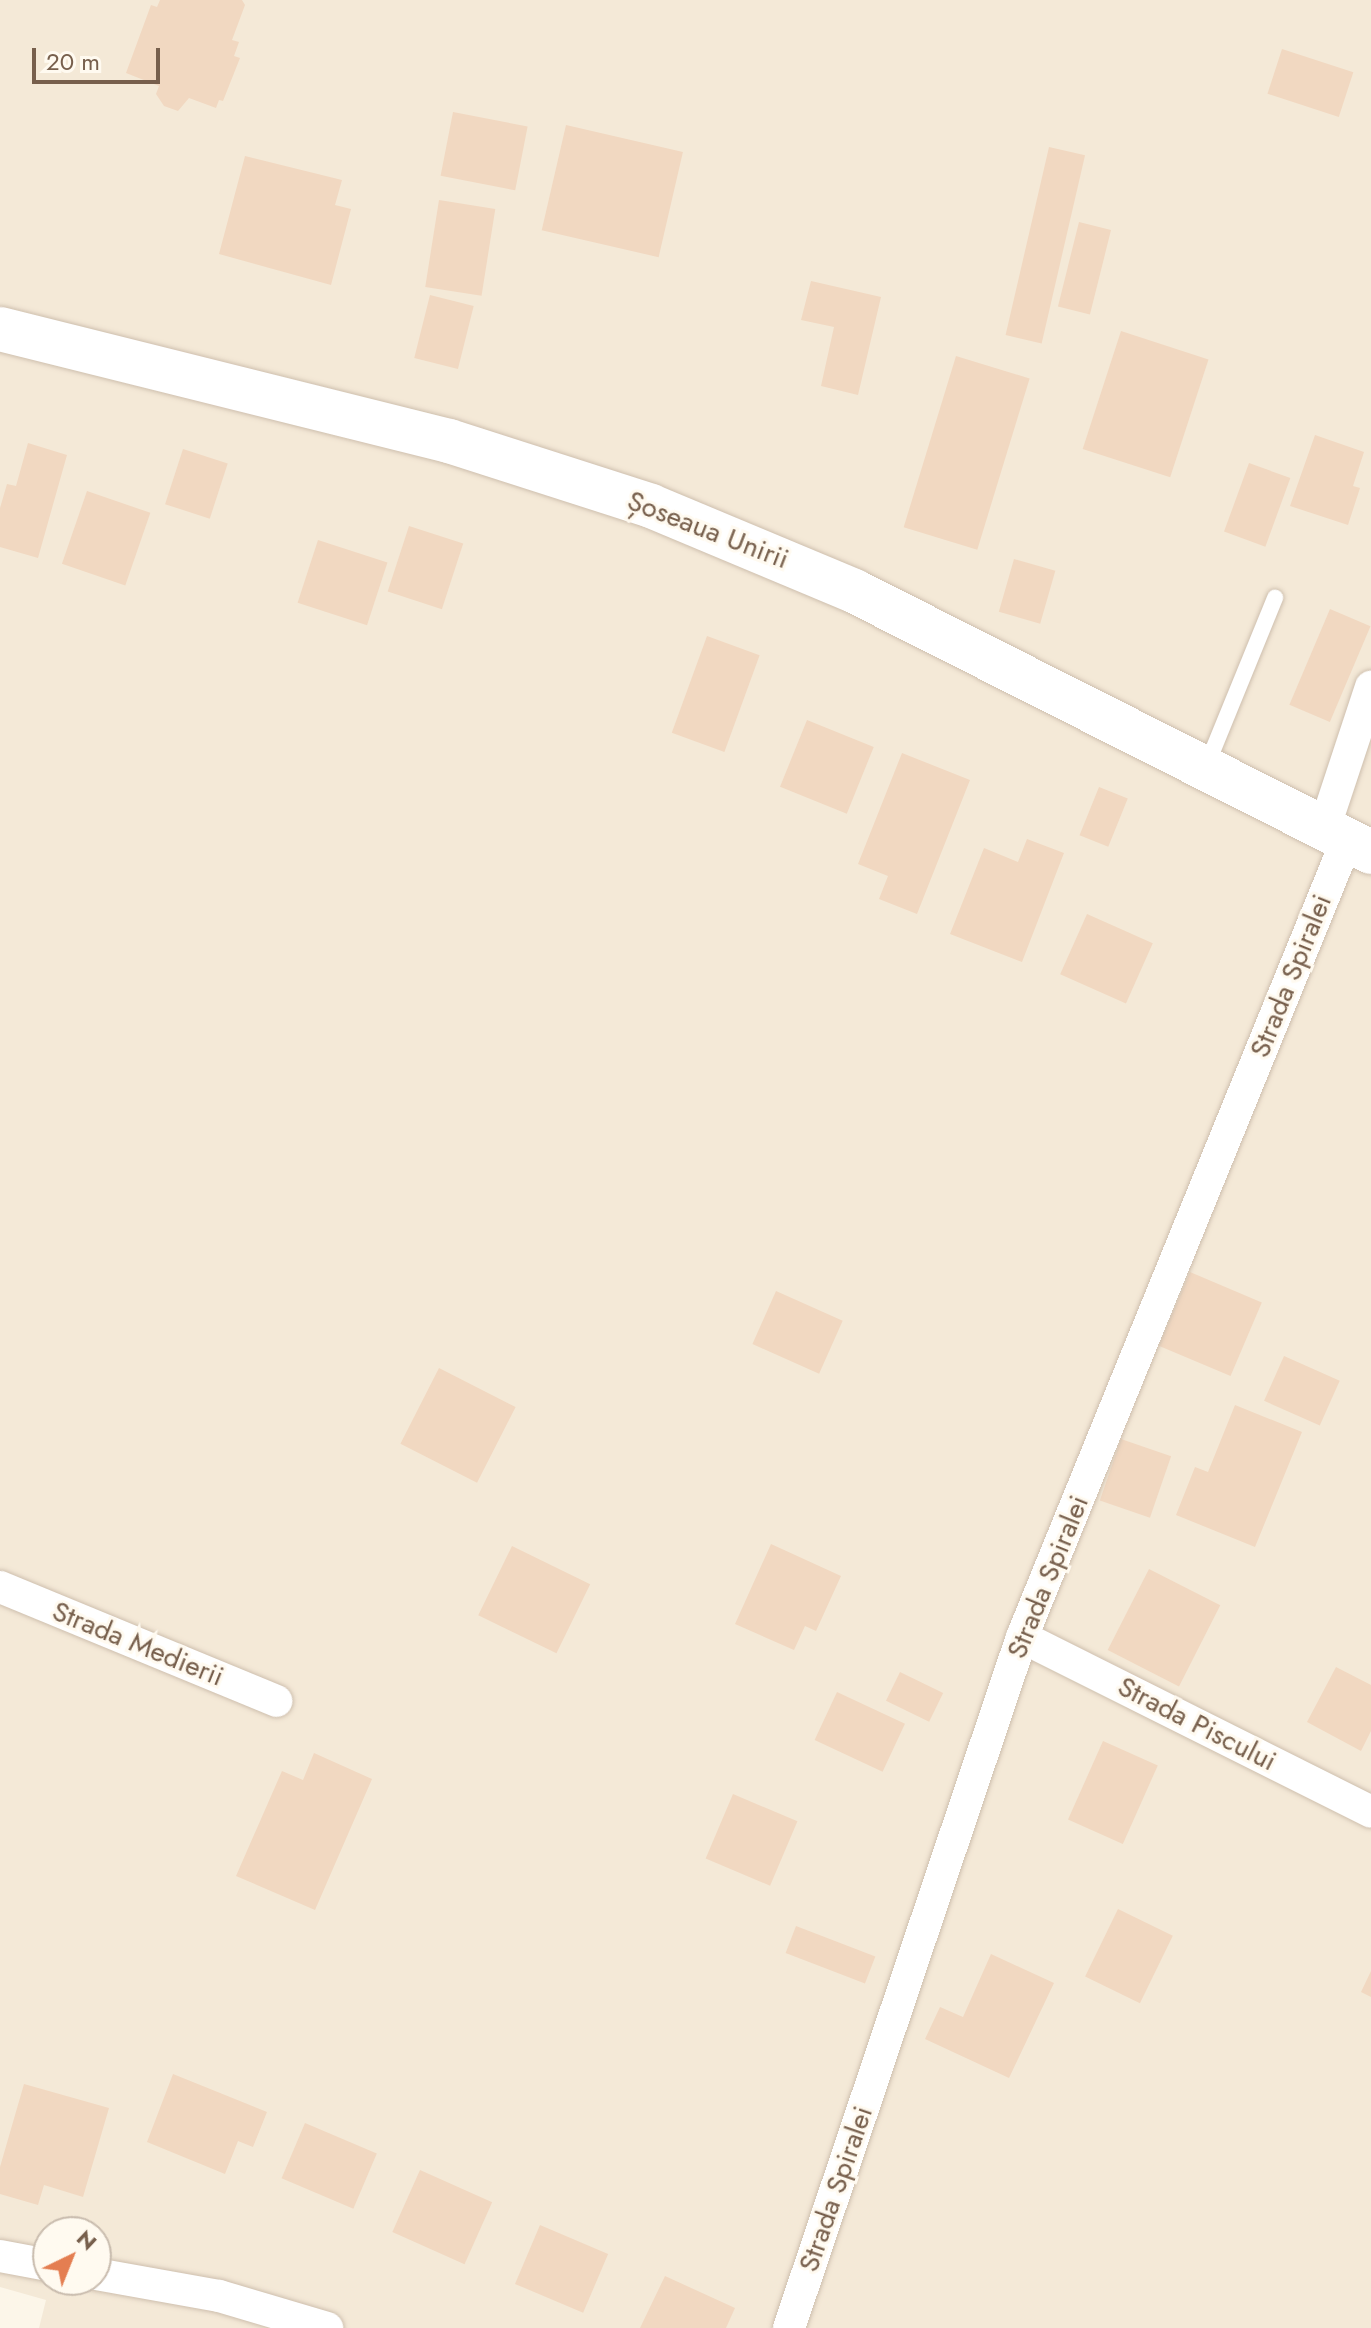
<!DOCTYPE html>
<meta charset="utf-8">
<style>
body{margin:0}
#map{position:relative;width:1371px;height:2328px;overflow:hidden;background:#fcf6e9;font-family:Jost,sans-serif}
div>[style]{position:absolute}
.residential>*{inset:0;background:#f4e9d7}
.building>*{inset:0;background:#f1d8c1;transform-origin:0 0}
.roads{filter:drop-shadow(0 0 2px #cebfae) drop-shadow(0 0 2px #cebfae)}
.service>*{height:16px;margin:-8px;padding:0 8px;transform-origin:8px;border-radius:8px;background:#fff}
.minor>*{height:32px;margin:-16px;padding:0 16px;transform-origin:16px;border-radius:16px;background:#fff}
.secondary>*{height:44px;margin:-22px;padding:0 22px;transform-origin:22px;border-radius:22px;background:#fff}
span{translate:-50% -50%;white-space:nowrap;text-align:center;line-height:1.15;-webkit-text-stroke:6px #fffaf0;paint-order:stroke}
.street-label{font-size:28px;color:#775f4c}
.north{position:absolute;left:32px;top:2216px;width:80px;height:80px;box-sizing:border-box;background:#fffaf0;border:2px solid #c9bcae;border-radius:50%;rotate:43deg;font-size:22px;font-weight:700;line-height:32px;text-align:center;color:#775f4c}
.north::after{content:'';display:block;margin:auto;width:28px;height:36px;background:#e47e51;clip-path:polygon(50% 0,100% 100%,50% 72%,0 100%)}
.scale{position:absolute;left:32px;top:48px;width:128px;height:36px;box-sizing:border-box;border:4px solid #775f4c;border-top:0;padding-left:10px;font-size:24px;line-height:28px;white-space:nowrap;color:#775f4c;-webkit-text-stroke:6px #fffaf0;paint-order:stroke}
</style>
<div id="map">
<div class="residential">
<div style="clip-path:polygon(evenodd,0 0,1371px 0,1371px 2328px,39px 2328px,46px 2300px,0 2287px,0 0,48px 2232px,96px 2232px,96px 2280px,48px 2280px,48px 2232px)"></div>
</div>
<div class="building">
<div style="clip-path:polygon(160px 0,242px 0,245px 5px,232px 40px,239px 42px,234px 56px,240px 58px,223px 101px,219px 100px,216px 108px,189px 98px,178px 111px,164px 106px,156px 94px,159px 86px,126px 73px,151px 5px,157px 7px)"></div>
<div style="left:1282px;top:49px;width:75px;height:47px;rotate:18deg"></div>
<div style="left:453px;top:112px;width:76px;height:65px;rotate:11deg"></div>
<div style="left:566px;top:125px;width:120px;height:108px;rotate:13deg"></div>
<div style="left:1049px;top:147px;width:37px;height:193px;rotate:13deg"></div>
<div style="clip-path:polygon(245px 156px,342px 180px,335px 205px,351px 209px,331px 285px,219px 254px)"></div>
<div style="left:439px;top:200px;width:57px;height:88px;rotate:9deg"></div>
<div style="left:1079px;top:222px;width:33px;height:87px;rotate:14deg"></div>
<div style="clip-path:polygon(811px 281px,881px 297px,858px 395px,821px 386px,834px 327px,801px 320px)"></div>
<div style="left:430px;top:295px;width:45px;height:65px;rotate:14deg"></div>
<div style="left:1121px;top:331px;width:92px;height:124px;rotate:18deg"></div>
<div style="left:956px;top:356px;width:77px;height:179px;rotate:17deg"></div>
<div style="clip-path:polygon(1315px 435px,1364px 452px,1353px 486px,1360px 488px,1348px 525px,1290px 506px)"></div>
<div style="clip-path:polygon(28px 443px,67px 455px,38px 558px,0 547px,0 508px,7px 484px,16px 486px)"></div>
<div style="left:183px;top:449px;width:47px;height:58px;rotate:18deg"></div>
<div style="left:1249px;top:463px;width:44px;height:73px;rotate:20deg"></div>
<div style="left:87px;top:491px;width:67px;height:77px;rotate:19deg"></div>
<div style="left:409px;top:526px;width:57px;height:69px;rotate:18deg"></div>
<div style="left:318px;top:540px;width:73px;height:66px;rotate:18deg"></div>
<div style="left:1014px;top:559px;width:43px;height:55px;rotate:16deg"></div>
<div style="left:1330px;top:609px;width:44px;height:104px;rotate:23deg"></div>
<div style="left:707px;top:636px;width:56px;height:103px;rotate:20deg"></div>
<div style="left:807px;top:720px;width:72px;height:72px;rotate:22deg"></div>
<div style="clip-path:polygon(902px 753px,970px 780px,917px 914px,879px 899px,888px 876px,858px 864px)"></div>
<div style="left:1099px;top:787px;width:31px;height:52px;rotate:22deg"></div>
<div style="clip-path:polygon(1027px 839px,1064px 853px,1022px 962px,950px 934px,984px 848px,1018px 862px)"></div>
<div style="left:1087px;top:914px;width:72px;height:66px;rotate:24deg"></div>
<div style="left:1190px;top:1272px;width:78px;height:80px;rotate:23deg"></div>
<div style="left:776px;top:1291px;width:73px;height:58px;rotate:24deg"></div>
<div style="left:1284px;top:1356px;width:61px;height:49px;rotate:24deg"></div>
<div style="left:439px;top:1368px;width:86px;height:85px;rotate:27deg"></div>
<div style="clip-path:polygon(1235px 1405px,1302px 1432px,1255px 1547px,1176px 1515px,1195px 1467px,1208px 1472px)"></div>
<div style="left:1121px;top:1439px;width:53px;height:65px;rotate:19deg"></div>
<div style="clip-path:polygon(771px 1544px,841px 1576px,816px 1631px,805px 1626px,794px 1650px,735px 1624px)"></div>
<div style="left:512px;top:1546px;width:87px;height:77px;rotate:26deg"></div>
<div style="left:1149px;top:1569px;width:80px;height:91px;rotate:27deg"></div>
<div style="clip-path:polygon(1336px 1667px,1371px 1685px,1371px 1731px,1361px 1751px,1307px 1722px)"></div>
<div style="left:900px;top:1672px;width:48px;height:32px;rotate:26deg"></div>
<div style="left:837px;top:1692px;width:75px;height:53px;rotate:25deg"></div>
<div style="left:1103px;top:1741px;width:60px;height:86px;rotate:24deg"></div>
<div style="clip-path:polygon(314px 1753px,372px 1779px,315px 1910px,236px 1876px,282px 1771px,303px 1780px)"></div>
<div style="left:733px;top:1794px;width:70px;height:70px;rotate:23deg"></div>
<div style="left:1118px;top:1909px;width:61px;height:75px;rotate:26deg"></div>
<div style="left:796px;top:1926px;width:85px;height:29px;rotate:21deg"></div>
<div style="clip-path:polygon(991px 1954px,1054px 1983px,1009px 2078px,925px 2039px,940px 2007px,963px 2017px)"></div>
<div style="clip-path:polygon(1371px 1971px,1371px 1997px,1361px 1992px)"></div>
<div style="clip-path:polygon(173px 2074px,267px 2112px,253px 2147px,238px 2141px,225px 2174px,147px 2142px)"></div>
<div style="clip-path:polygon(24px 2084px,109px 2108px,83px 2197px,44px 2185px,38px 2205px,0 2194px,0 2167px)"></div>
<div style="left:305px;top:2123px;width:78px;height:60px;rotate:23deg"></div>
<div style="left:420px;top:2170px;width:79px;height:68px;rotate:24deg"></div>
<div style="left:540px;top:2225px;width:74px;height:64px;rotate:23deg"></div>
<div style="clip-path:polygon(665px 2276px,735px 2308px,726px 2328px,640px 2328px)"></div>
</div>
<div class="roads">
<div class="service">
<div style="left:1206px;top:767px;width:183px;rotate:-67.8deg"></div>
</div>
<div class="minor">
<div style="left:1324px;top:829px;width:150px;rotate:-71.7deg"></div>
<div style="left:0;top:1587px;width:299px;rotate:22.4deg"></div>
<div style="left:1022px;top:1637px;width:390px;rotate:26.6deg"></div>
<div style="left:0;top:2256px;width:49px;rotate:10.6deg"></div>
<div style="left:96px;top:2274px;width:125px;rotate:10.1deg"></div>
<div style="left:219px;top:2296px;width:113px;rotate:16.5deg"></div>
<div style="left:789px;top:2328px;width:729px;rotate:-71.37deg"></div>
<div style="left:1022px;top:1637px;width:861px;rotate:-67.82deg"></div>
</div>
<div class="secondary">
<div style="left:0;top:329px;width:463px;rotate:14deg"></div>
<div style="left:449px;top:441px;width:212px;rotate:17.8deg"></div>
<div style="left:651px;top:506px;width:220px;rotate:22.7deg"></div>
<div style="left:854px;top:591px;width:579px;rotate:26.79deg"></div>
</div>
</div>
<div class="street-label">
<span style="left:708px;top:530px;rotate:21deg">Șoseaua Unirii</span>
<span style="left:1291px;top:976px;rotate:-68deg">Strada Spiralei</span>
<span style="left:1048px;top:1577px;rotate:-68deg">Strada Spiralei</span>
<span style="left:138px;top:1644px;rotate:22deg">Strada Medierii</span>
<span style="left:1197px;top:1724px;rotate:27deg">Strada Piscului</span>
<span style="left:836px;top:2189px;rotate:-71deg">Strada Spiralei</span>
</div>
<div class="north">N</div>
<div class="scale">20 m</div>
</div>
